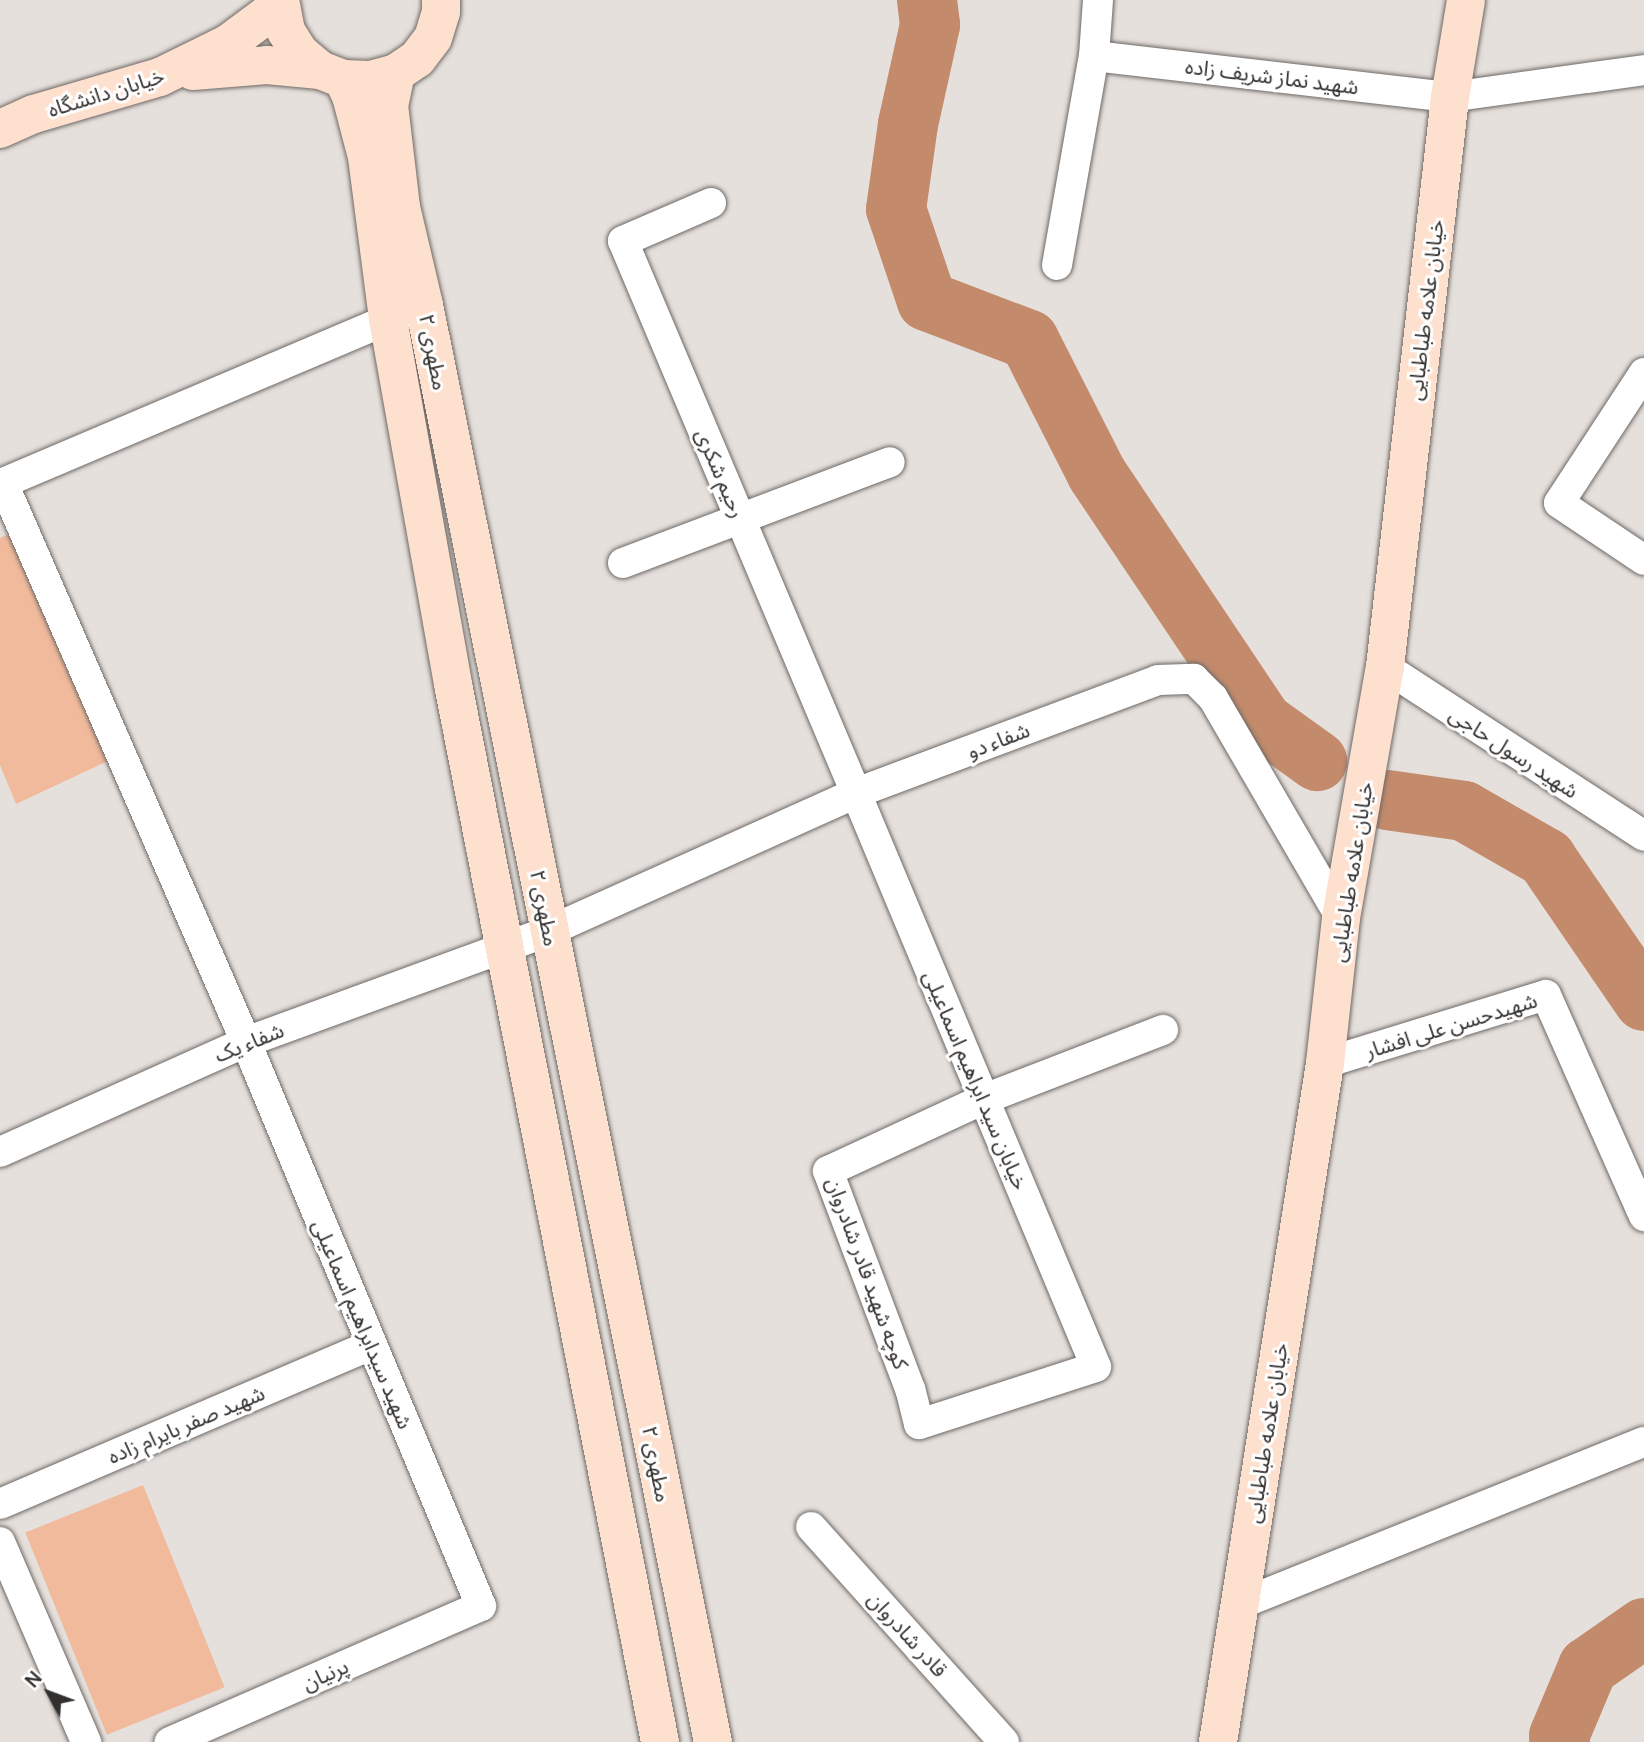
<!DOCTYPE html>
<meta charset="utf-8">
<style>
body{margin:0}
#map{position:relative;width:1644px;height:1742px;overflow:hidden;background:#e6e0dc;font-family:Manrope,"Noto Sans Arabic",sans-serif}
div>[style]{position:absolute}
.green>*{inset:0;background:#f1ba9c;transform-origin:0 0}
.river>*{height:60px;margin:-30px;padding:0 30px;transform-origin:30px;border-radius:30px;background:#c38b6c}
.roads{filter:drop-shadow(0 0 2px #6e6966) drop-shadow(0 0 2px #6e6966)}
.street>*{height:30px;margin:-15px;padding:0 15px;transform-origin:15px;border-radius:15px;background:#fff}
.secondary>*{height:38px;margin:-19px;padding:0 19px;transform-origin:19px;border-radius:19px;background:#fee0ce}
span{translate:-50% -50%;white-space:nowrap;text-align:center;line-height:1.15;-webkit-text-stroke:6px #fff;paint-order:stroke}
.street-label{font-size:21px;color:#322f2e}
.north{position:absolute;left:14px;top:1658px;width:70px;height:70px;-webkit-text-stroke:5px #fff;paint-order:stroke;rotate:311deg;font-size:19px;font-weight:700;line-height:28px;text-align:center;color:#322f2e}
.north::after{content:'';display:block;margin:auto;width:24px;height:32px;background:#322f2e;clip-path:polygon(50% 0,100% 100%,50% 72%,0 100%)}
</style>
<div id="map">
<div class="green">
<div style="clip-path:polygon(13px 532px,110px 760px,16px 804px,0 765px,0 538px)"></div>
<div style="left:143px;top:1485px;width:218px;height:127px;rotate:68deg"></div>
</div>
<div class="river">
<div style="left:927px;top:0;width:25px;rotate:83deg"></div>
<div style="left:930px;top:25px;width:101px;rotate:102.5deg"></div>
<div style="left:908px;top:124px;width:86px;rotate:98deg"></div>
<div style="left:896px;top:209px;width:97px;rotate:71.4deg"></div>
<div style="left:927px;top:301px;width:109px;rotate:20.9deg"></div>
<div style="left:1029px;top:340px;width:150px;rotate:63.1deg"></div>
<div style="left:1097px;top:474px;width:298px;rotate:56.2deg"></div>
<div style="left:1263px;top:722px;width:67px;rotate:35.8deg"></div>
<div style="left:1387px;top:800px;width:78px;rotate:8.1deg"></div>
<div style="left:1464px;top:811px;width:95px;rotate:29.8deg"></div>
<div style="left:1546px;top:858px;width:173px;rotate:55.6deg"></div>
<div style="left:1560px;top:1742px;width:6px;rotate:-99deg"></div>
<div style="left:1559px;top:1736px;width:75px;rotate:-67.2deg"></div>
<div style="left:1588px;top:1667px;width:68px;rotate:-34.9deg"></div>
</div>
<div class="roads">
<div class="street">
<div style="left:1094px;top:56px;width:358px;rotate:6.6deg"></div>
<div style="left:1450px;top:97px;width:196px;rotate:-7.9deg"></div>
<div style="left:711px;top:203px;width:96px;rotate:156.6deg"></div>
<div style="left:623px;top:241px;width:599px;rotate:67.12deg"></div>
<div style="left:856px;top:793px;width:332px;rotate:67.3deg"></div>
<div style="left:984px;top:1099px;width:290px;rotate:67.3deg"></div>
<div style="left:1096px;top:1367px;width:186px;rotate:162.1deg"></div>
<div style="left:919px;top:1424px;width:36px;rotate:-104deg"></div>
<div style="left:910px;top:1389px;width:233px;rotate:-110.6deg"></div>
<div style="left:828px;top:1171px;width:172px;rotate:-24.8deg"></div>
<div style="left:984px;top:1099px;width:192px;rotate:-21.1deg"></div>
<div style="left:1057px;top:265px;width:212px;rotate:-80deg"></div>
<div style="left:1094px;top:56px;width:56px;rotate:-85.9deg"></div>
<div style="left:1644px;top:373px;width:155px;rotate:123.2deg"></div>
<div style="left:1559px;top:503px;width:102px;rotate:33.8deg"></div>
<div style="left:3px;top:483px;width:438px;rotate:-23deg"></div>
<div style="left:0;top:485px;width:4px;rotate:-34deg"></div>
<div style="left:3px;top:483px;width:610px;rotate:66.51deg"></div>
<div style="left:246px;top:1042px;width:611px;rotate:67.38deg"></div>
<div style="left:481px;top:1606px;width:340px;rotate:156.4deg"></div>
<div style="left:623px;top:563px;width:285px;rotate:-20.7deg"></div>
<div style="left:1385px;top:667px;width:309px;rotate:33.1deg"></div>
<div style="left:1325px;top:1063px;width:231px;rotate:-17.1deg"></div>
<div style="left:1546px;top:995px;width:242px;rotate:66.1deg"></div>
<div style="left:0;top:1152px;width:269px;rotate:-24.1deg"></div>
<div style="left:246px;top:1042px;width:323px;rotate:-20.1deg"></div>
<div style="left:549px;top:931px;width:337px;rotate:-24.2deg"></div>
<div style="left:856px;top:793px;width:322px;rotate:-20.5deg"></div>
<div style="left:1158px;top:680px;width:36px;rotate:-2deg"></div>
<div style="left:1194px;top:679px;width:27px;rotate:45deg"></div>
<div style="left:1213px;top:698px;width:255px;rotate:59.8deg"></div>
<div style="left:0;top:1504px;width:404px;rotate:-23.2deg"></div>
<div style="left:811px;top:1527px;width:289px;rotate:48.1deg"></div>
<div style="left:0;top:1542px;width:218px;rotate:66.7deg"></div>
<div style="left:1238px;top:1605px;width:437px;rotate:-21.9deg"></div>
</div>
<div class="secondary">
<div style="left:280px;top:0;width:32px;rotate:79deg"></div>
<div style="left:286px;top:31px;width:26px;rotate:58deg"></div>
<div style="left:300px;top:53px;width:26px;rotate:40deg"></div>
<div style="left:320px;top:70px;width:25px;rotate:21deg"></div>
<div style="left:343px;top:79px;width:27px;rotate:2deg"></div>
<div style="left:370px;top:80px;width:27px;rotate:-15deg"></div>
<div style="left:396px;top:73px;width:25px;rotate:-34deg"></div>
<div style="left:417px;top:59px;width:26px;rotate:-53deg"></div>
<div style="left:433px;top:38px;width:27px;rotate:-73deg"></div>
<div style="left:441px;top:12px;width:12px;rotate:-90deg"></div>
<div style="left:193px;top:71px;width:74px;rotate:-4.6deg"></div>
<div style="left:267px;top:65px;width:53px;rotate:5.4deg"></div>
<div style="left:396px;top:73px;width:33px;rotate:102deg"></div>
<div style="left:389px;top:105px;width:103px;rotate:83.3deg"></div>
<div style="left:401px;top:207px;width:101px;rotate:76.8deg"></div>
<div style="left:424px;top:305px;width:1466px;rotate:78.63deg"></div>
<div style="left:343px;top:79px;width:19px;rotate:65deg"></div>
<div style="left:351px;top:96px;width:63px;rotate:75.3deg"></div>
<div style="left:367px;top:157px;width:163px;rotate:82.6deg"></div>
<div style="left:388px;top:319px;width:371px;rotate:79.9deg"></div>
<div style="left:453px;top:684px;width:1078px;rotate:78.93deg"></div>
<div style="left:0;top:129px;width:37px;rotate:-24deg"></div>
<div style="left:34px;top:114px;width:131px;rotate:-16.4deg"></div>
<div style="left:160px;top:77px;width:77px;rotate:-26.2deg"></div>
<div style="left:229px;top:43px;width:64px;rotate:-36.7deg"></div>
<div style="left:1218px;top:1742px;width:687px;rotate:-81.04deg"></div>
<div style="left:1325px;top:1063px;width:146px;rotate:-83.7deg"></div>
<div style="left:1341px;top:918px;width:255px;rotate:-80.1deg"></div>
<div style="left:1385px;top:667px;width:574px;rotate:-83.49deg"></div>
<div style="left:1450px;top:97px;width:98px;rotate:-80.6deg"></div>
</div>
</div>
<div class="street-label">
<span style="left:1272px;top:76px;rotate:7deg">شهید نماز شریف زاده</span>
<span style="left:106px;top:92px;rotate:-17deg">خیابان دانشگاه</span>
<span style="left:1425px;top:310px;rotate:-83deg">خیابان علامه طباطبایی</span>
<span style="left:434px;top:352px;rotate:79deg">مطهری ۲</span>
<span style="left:721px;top:473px;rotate:67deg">رحیم شکری</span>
<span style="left:998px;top:740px;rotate:-21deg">شفاء دو</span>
<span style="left:1514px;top:752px;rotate:33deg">شهید رسول حاجی</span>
<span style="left:1351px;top:872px;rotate:-81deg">خیابان علامه طباطبایی</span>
<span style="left:545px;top:908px;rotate:79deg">مطهری ۲</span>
<span style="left:1451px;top:1025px;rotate:-17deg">شهیدحسن علی افشار</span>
<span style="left:249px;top:1042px;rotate:-22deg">شفاء یک</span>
<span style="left:976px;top:1080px;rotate:67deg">خیابان سید ابراهیم اسماعیلی</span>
<span style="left:868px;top:1273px;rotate:70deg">کوچه شهید قادر شادروان</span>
<span style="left:363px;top:1324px;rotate:67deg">شهید سیدابراهیم اسماعیلی</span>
<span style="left:186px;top:1424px;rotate:-23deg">شهید صفر بایرام زاده</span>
<span style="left:1266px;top:1433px;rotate:-81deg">خیابان علامه طباطبایی</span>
<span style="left:657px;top:1464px;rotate:79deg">مطهری ۲</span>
<span style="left:908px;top:1634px;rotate:48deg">قادر شادروان</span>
<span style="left:325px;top:1674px;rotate:-24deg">پرنیان</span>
</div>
<div class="north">N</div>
</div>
